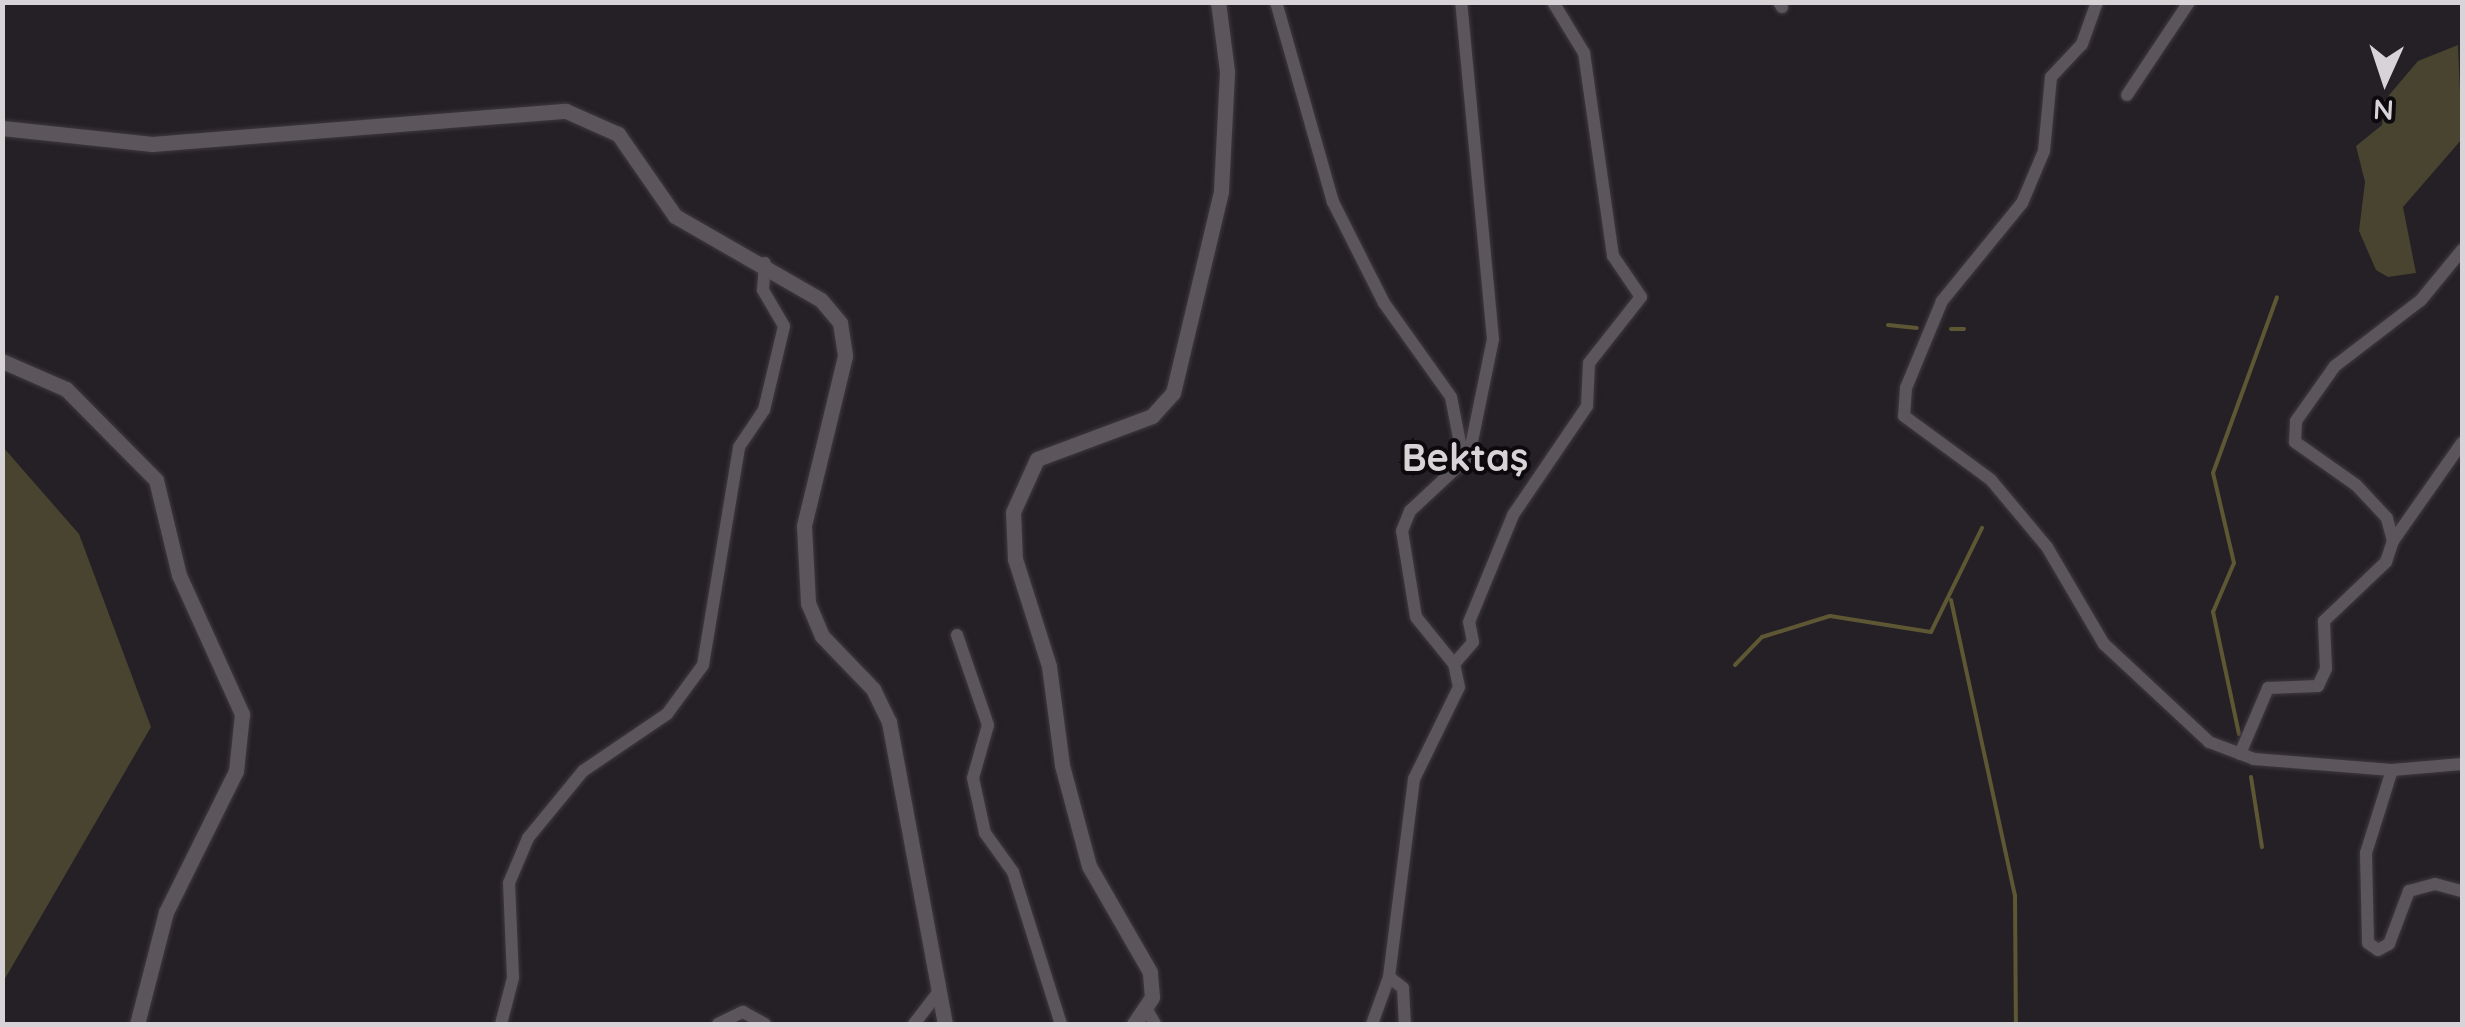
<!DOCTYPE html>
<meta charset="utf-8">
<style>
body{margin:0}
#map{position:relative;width:2465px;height:1027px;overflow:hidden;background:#251f26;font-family:Quicksand,sans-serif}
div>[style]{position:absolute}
.green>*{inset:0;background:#484430}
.stream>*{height:4px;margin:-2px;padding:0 2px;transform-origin:2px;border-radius:2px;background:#5e5733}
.roads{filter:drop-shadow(0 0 2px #3e393f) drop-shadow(0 0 2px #3e393f)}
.minor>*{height:12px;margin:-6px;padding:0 6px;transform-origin:6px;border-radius:6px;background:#5c555c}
.tertiary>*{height:15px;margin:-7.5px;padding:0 7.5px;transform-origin:7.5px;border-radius:7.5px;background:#5c555c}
span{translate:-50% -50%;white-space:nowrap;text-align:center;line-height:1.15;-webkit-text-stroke:8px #0d0a0d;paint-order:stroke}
.district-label{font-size:38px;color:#d7d3d7;font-weight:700}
.frame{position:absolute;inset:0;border:5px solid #d7d3d7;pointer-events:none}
.north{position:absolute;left:2335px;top:30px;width:100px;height:100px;-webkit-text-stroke:8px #0d0a0d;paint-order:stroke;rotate:183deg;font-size:28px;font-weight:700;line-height:40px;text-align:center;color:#d7d3d7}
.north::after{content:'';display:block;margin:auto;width:35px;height:45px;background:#d7d3d7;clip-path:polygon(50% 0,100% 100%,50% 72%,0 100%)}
</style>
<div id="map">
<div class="green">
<div style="clip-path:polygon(2458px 45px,2462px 139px,2403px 207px,2416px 273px,2388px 277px,2376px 270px,2359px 231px,2365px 182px,2356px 146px,2382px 125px,2384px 101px,2418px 61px)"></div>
<div style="clip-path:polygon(3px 447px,79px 534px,151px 727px,3px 982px)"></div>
</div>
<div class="stream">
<div style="left:1888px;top:325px;width:29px;rotate:6deg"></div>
<div style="left:1951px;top:329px;width:13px"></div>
<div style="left:1951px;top:600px;width:302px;rotate:77.8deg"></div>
<div style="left:2015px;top:895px;width:129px;rotate:89.6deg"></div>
<div style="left:1735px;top:665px;width:39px;rotate:-46deg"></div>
<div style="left:1762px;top:637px;width:71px;rotate:-17.2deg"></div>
<div style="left:1830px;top:616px;width:102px;rotate:9deg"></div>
<div style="left:1931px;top:632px;width:116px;rotate:-63.9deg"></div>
<div style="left:2239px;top:734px;width:125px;rotate:-102deg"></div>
<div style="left:2213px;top:612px;width:53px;rotate:-66.8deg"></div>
<div style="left:2234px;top:563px;width:92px;rotate:-103.1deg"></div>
<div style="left:2213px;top:473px;width:187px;rotate:-70deg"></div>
<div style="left:2251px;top:777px;width:71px;rotate:81.1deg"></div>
</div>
<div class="roads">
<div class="minor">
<div style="left:1276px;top:2px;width:208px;rotate:74.1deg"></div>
<div style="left:1333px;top:202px;width:113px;rotate:63.2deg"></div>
<div style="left:1384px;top:303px;width:115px;rotate:54.5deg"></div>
<div style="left:1451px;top:397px;width:67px;rotate:78.9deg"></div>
<div style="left:1779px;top:2px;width:6px;rotate:59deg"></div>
<div style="left:2097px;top:2px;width:45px;rotate:109.7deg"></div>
<div style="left:2082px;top:44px;width:45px;rotate:133.2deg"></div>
<div style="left:2051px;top:77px;width:74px;rotate:95.4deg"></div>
<div style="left:2044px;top:151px;width:56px;rotate:112.9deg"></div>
<div style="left:2022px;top:203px;width:127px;rotate:129.2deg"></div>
<div style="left:1942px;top:301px;width:94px;rotate:112.5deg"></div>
<div style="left:1906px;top:388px;width:28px;rotate:94deg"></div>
<div style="left:1904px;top:416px;width:108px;rotate:36.3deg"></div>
<div style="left:1991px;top:480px;width:87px;rotate:50.1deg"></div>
<div style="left:2047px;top:547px;width:113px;rotate:59.6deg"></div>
<div style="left:2104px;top:644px;width:144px;rotate:43deg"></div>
<div style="left:2209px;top:742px;width:48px;rotate:20.7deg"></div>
<div style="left:2254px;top:759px;width:138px;rotate:4.6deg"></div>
<div style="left:2392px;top:770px;width:70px;rotate:-4.9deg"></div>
<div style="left:2127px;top:95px;width:112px;rotate:-56.3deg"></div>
<div style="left:2393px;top:541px;width:120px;rotate:-54.9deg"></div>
<div style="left:957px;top:635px;width:95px;rotate:71deg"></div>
<div style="left:988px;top:725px;width:55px;rotate:105.8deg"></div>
<div style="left:973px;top:778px;width:56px;rotate:77.7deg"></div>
<div style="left:985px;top:833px;width:48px;rotate:54.3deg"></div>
<div style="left:1013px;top:872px;width:159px;rotate:72.5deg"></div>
<div style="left:1454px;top:664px;width:29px;rotate:-49deg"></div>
<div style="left:1473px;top:642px;width:20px;rotate:-101deg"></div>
<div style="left:1469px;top:622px;width:116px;rotate:-67.6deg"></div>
<div style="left:1513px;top:515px;width:132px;rotate:-55.8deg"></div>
<div style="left:1587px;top:406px;width:43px;rotate:-87.3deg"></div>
<div style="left:1589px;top:363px;width:84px;rotate:-51.8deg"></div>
<div style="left:1641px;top:297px;width:50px;rotate:-124.3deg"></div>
<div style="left:1613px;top:256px;width:205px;rotate:-98.1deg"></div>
<div style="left:1584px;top:53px;width:60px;rotate:-121.3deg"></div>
<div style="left:2240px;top:754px;width:72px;rotate:-67deg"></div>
<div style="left:2268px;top:688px;width:50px;rotate:-2.3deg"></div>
<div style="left:2318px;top:686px;width:19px;rotate:-65deg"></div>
<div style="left:2326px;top:669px;width:48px;rotate:-92.4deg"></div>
<div style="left:2324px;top:621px;width:86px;rotate:-43.6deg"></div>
<div style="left:2386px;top:562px;width:22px;rotate:-72deg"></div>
<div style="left:2393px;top:541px;width:24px;rotate:-105deg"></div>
<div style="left:2387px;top:518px;width:45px;rotate:-133.2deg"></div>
<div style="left:2356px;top:485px;width:75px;rotate:-144.8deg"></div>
<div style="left:2295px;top:442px;width:21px;rotate:-87deg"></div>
<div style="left:2296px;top:421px;width:67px;rotate:-54.7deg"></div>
<div style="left:2335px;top:366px;width:108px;rotate:-37.5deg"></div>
<div style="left:2421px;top:300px;width:65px;rotate:-50.6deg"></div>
<div style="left:2392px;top:770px;width:87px;rotate:107.4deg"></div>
<div style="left:2366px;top:853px;width:90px;rotate:88.7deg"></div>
<div style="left:2368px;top:943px;width:12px;rotate:35deg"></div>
<div style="left:2378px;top:950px;width:13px;rotate:-29deg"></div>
<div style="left:2389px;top:944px;width:57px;rotate:-69.3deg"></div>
<div style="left:2409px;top:891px;width:27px;rotate:-15deg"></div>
<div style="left:2435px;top:884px;width:28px;rotate:15deg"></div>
<div style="left:1389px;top:977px;width:18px;rotate:38deg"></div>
<div style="left:1403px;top:988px;width:36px;rotate:87deg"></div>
<div style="left:1147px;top:1010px;width:16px;rotate:60deg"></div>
<div style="left:501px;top:1024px;width:48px;rotate:-75.4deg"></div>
<div style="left:513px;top:978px;width:95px;rotate:-92.4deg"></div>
<div style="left:509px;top:883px;width:49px;rotate:-67.1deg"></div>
<div style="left:528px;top:838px;width:87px;rotate:-50.6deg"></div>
<div style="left:583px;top:771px;width:102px;rotate:-34.2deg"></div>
<div style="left:667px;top:714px;width:61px;rotate:-53.7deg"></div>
<div style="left:703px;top:665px;width:221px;rotate:-80.6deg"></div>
<div style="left:739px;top:447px;width:45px;rotate:-56deg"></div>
<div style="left:764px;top:410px;width:86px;rotate:-76.6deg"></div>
<div style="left:784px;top:326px;width:42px;rotate:-120.3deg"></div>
<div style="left:763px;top:290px;width:27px;rotate:-86deg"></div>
<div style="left:718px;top:1024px;width:28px;rotate:-26deg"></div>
<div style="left:743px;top:1012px;width:25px;rotate:29deg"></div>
<div style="left:914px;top:1024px;width:43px;rotate:-52.6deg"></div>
<div style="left:1372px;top:1024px;width:50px;rotate:-70.1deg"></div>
<div style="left:1389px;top:977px;width:200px;rotate:-82.8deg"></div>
<div style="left:1414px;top:779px;width:102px;rotate:-63.9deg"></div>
<div style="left:1459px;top:687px;width:24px;rotate:-102deg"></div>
<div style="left:1454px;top:664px;width:60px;rotate:-129deg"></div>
<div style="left:1416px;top:617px;width:87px;rotate:-99.2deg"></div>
<div style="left:1402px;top:531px;width:22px;rotate:-68deg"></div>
<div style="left:1410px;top:511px;width:81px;rotate:-43deg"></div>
<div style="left:1469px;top:456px;width:119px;rotate:-78.4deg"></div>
<div style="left:1493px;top:339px;width:339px;rotate:-95.4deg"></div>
</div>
<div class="tertiary">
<div style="left:2px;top:128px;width:151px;rotate:6.1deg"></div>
<div style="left:152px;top:144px;width:415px;rotate:-4.6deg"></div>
<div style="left:566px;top:111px;width:57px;rotate:23.9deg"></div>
<div style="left:618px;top:134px;width:100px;rotate:55.2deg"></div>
<div style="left:675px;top:216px;width:168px;rotate:29.9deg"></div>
<div style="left:821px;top:300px;width:30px;rotate:50deg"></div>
<div style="left:840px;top:323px;width:33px;rotate:81deg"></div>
<div style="left:845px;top:356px;width:175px;rotate:103.6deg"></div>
<div style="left:804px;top:526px;width:77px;rotate:87deg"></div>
<div style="left:808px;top:603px;width:36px;rotate:67deg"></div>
<div style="left:822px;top:636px;width:74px;rotate:46.1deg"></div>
<div style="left:873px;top:689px;width:37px;rotate:64deg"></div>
<div style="left:889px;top:722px;width:307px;rotate:79.5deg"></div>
<div style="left:2px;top:361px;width:70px;rotate:23.6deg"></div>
<div style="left:66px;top:389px;width:128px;rotate:45.3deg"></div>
<div style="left:156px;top:480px;width:98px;rotate:76.4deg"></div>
<div style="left:179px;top:575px;width:153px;rotate:65.6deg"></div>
<div style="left:242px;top:714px;width:57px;rotate:96deg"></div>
<div style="left:236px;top:771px;width:157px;rotate:116.4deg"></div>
<div style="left:166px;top:912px;width:116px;rotate:104.5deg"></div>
<div style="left:1134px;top:1024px;width:32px;rotate:-56deg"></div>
<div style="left:1152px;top:997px;width:25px;rotate:-95deg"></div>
<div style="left:1150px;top:972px;width:122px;rotate:-119.9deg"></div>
<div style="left:1089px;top:866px;width:105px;rotate:-105deg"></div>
<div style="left:1062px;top:765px;width:100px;rotate:-97.5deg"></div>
<div style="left:1049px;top:666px;width:112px;rotate:-107.6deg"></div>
<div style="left:1015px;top:559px;width:47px;rotate:-92.4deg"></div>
<div style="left:1013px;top:512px;width:58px;rotate:-65.6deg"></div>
<div style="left:1037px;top:459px;width:123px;rotate:-20.5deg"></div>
<div style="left:1152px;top:416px;width:31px;rotate:-48deg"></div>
<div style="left:1173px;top:393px;width:208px;rotate:-76.6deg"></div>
<div style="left:1221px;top:191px;width:120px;rotate:-87.1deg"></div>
<div style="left:1227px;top:71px;width:70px;rotate:-97.4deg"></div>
</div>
</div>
<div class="district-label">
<span style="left:1465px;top:458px">Bektaş</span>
</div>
<div class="frame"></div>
<div class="north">N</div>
</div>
